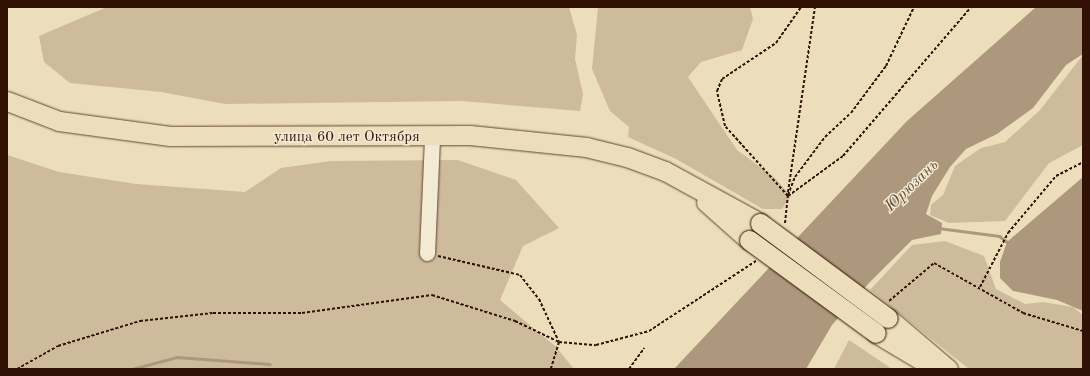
<!DOCTYPE html>
<meta charset="utf-8">
<style>
body{margin:0}
#map{position:relative;width:1090px;height:376px;overflow:hidden;background:#eddebb;font-family:"Old Standard TT",serif}
div>[style]{position:absolute}
.green>*{inset:0;background:#cdbb9c}
.water>*{inset:0;background:#ad987d}
.stream>*{height:3px;margin:-1.5px;padding:0 1.5px;transform-origin:1.5px;border-radius:1.5px;background:#ad987d}
.path>*{height:2px;margin-top:-1px;transform-origin:0;background:repeating-linear-gradient(90deg,#321105 0 3px,transparent 0 5px)}
.roads{filter:drop-shadow(0 0 1px #614432) drop-shadow(0 0 1px #614432)}
.minor>*{height:15px;margin:-7.5px;padding:0 7.5px;transform-origin:7.5px;border-radius:7.5px;background:#f3ead3}
.major>*{height:19px;margin:-9.5px;padding:0 9.5px;transform-origin:9.5px;border-radius:9.5px;background:#eddebb}
.bridges{filter:drop-shadow(0 0 1px #321105) drop-shadow(0 0 1px #321105)}
.major-bridge>*{height:19px;margin:-9.5px;padding:0 9.5px;transform-origin:9.5px;border-radius:9.5px;background:#eddebb}
span{translate:-50% -50%;white-space:nowrap;text-align:center;line-height:1.15;-webkit-text-stroke:3px #f3ead3;paint-order:stroke}
.street-label{font-size:15px;color:#321105}
.water-label{font-size:16px;color:#634735;font-style:italic}
.frame{position:absolute;inset:0;border:8px solid #321105;pointer-events:none}
</style>
<div id="map">
<div class="green">
<div style="clip-path:polygon(107px 7px,569px 7px,577px 35px,575px 59px,583px 94px,580px 111px,461px 101px,225px 104px,161px 92px,70px 83px,44px 62px,39px 36px)"></div>
<div style="clip-path:polygon(598px 7px,750px 7px,753px 19px,742px 50px,701px 62px,688px 77px,737px 150px,774px 177px,791px 196px,782px 209px,763px 209px,676px 159px,628px 137px,629px 127px,610px 111px,592px 69px)"></div>
<div style="clip-path:polygon(1083px 55px,1083px 145px,1049px 163px,1005px 221px,949px 223px,930px 215px,931px 205px,943px 195px,955px 166px,981px 148px,1005px 142px,1040px 110px)"></div>
<div style="clip-path:polygon(7px 155px,59px 172px,136px 184px,245px 192px,281px 168px,331px 161px,458px 160px,516px 180px,559px 228px,523px 246px,500px 300px,556px 347px,574px 369px,7px 369px)"></div>
<div style="clip-path:polygon(945px 241px,984px 256px,996px 289px,1025px 304px,1043px 302px,1073px 307px,1083px 315px,1083px 369px,969px 369px,870px 290px,912px 245px)"></div>
<div style="clip-path:polygon(849px 340px,892px 369px,834px 369px)"></div>
</div>
<div class="water">
<div style="clip-path:polygon(1036px 7px,1083px 7px,1083px 54px,1066px 65px,1033px 108px,997px 134px,966px 149px,950px 167px,932px 196px,926px 214px,942px 223px,941px 234px,912px 240px,869px 283px,832px 325px,806px 369px,674px 369px,907px 121px)"></div>
<div style="clip-path:polygon(1083px 177px,1083px 311px,1057px 300px,1013px 291px,1000px 278px,1000px 262px,1007px 242px)"></div>
</div>
<div class="stream">
<div style="left:938px;top:228px;width:62px;rotate:7.5deg"></div>
<div style="left:999px;top:236px;width:10px;rotate:37deg"></div>
<div style="left:132px;top:369px;width:47px;rotate:-14.9deg"></div>
<div style="left:177px;top:357px;width:93px;rotate:4.3deg"></div>
</div>
<div class="path">
<div style="left:788px;top:192px;width:187px;rotate:-81.7deg"></div>
<div style="left:788px;top:195px;width:19px;rotate:-69deg"></div>
<div style="left:795px;top:177px;width:50px;rotate:-53.1deg"></div>
<div style="left:825px;top:137px;width:35px;rotate:-43deg"></div>
<div style="left:851px;top:113px;width:59px;rotate:-53.3deg"></div>
<div style="left:886px;top:66px;width:65px;rotate:-64.6deg"></div>
<div style="left:788px;top:196px;width:94px;rotate:-132deg"></div>
<div style="left:725px;top:126px;width:36px;rotate:-103deg"></div>
<div style="left:717px;top:91px;width:13px;rotate:-67deg"></div>
<div style="left:722px;top:79px;width:65px;rotate:-33.7deg"></div>
<div style="left:776px;top:43px;width:44px;rotate:-55.2deg"></div>
<div style="left:785px;top:223px;width:27px;rotate:-84deg"></div>
<div style="left:788px;top:196px;width:68px;rotate:-36deg"></div>
<div style="left:843px;top:156px;width:196px;rotate:-49.3deg"></div>
<div style="left:438px;top:256px;width:84px;rotate:13deg"></div>
<div style="left:520px;top:275px;width:31px;rotate:52deg"></div>
<div style="left:539px;top:299px;width:47px;rotate:65.1deg"></div>
<div style="left:559px;top:342px;width:28px;rotate:107deg"></div>
<div style="left:980px;top:287px;width:61px;rotate:-62.6deg"></div>
<div style="left:1008px;top:233px;width:75px;rotate:-49.9deg"></div>
<div style="left:1056px;top:176px;width:30px;rotate:-27deg"></div>
<div style="left:889px;top:301px;width:59px;rotate:-40.2deg"></div>
<div style="left:934px;top:263px;width:102px;rotate:29.3deg"></div>
<div style="left:1023px;top:313px;width:63px;rotate:16.7deg"></div>
<div style="left:17px;top:369px;width:47px;rotate:-29.3deg"></div>
<div style="left:58px;top:346px;width:86px;rotate:-17deg"></div>
<div style="left:140px;top:321px;width:73px;rotate:-6.3deg"></div>
<div style="left:213px;top:313px;width:89px"></div>
<div style="left:302px;top:313px;width:131px;rotate:-7.9deg"></div>
<div style="left:432px;top:295px;width:87px;rotate:17.4deg"></div>
<div style="left:515px;top:321px;width:49px;rotate:25.5deg"></div>
<div style="left:559px;top:342px;width:37px;rotate:5deg"></div>
<div style="left:596px;top:345px;width:55px;rotate:-14.8deg"></div>
<div style="left:649px;top:331px;width:128px;rotate:-33.2deg"></div>
<div style="left:629px;top:369px;width:26px;rotate:-54deg"></div>
</div>
<div class="roads">
<div class="minor">
<div style="left:427px;top:253px;width:115px;rotate:-87.5deg"></div>
</div>
<div class="major">
<div style="left:7px;top:101px;width:56px;rotate:21deg"></div>
<div style="left:59px;top:121px;width:112px;rotate:7.7deg"></div>
<div style="left:170px;top:136px;width:300px;rotate:-0.2deg"></div>
<div style="left:470px;top:135px;width:117px;rotate:5.9deg"></div>
<div style="left:586px;top:147px;width:42px;rotate:13.7deg"></div>
<div style="left:627px;top:157px;width:40px;rotate:20.2deg"></div>
<div style="left:665px;top:171px;width:108px;rotate:28.7deg"></div>
<div style="left:706px;top:202px;width:57px;rotate:41.5deg"></div>
<div style="left:888px;top:318px;width:79px;rotate:40.4deg"></div>
<div style="left:876px;top:333px;width:64px;rotate:31deg"></div>
</div>
</div>
<div class="bridges">
<div class="major-bridge">
<div style="left:760px;top:223px;width:159px;rotate:36.6deg"></div>
<div style="left:749px;top:240px;width:157px;rotate:36.2deg"></div>
</div>
</div>
<div class="street-label">
<span style="left:347px;top:138px">улица 60 лет Октября</span>
</div>
<div class="water-label">
<span style="left:912px;top:186px;rotate:-44deg">Юрюзань</span>
</div>
<div class="frame"></div>
</div>
